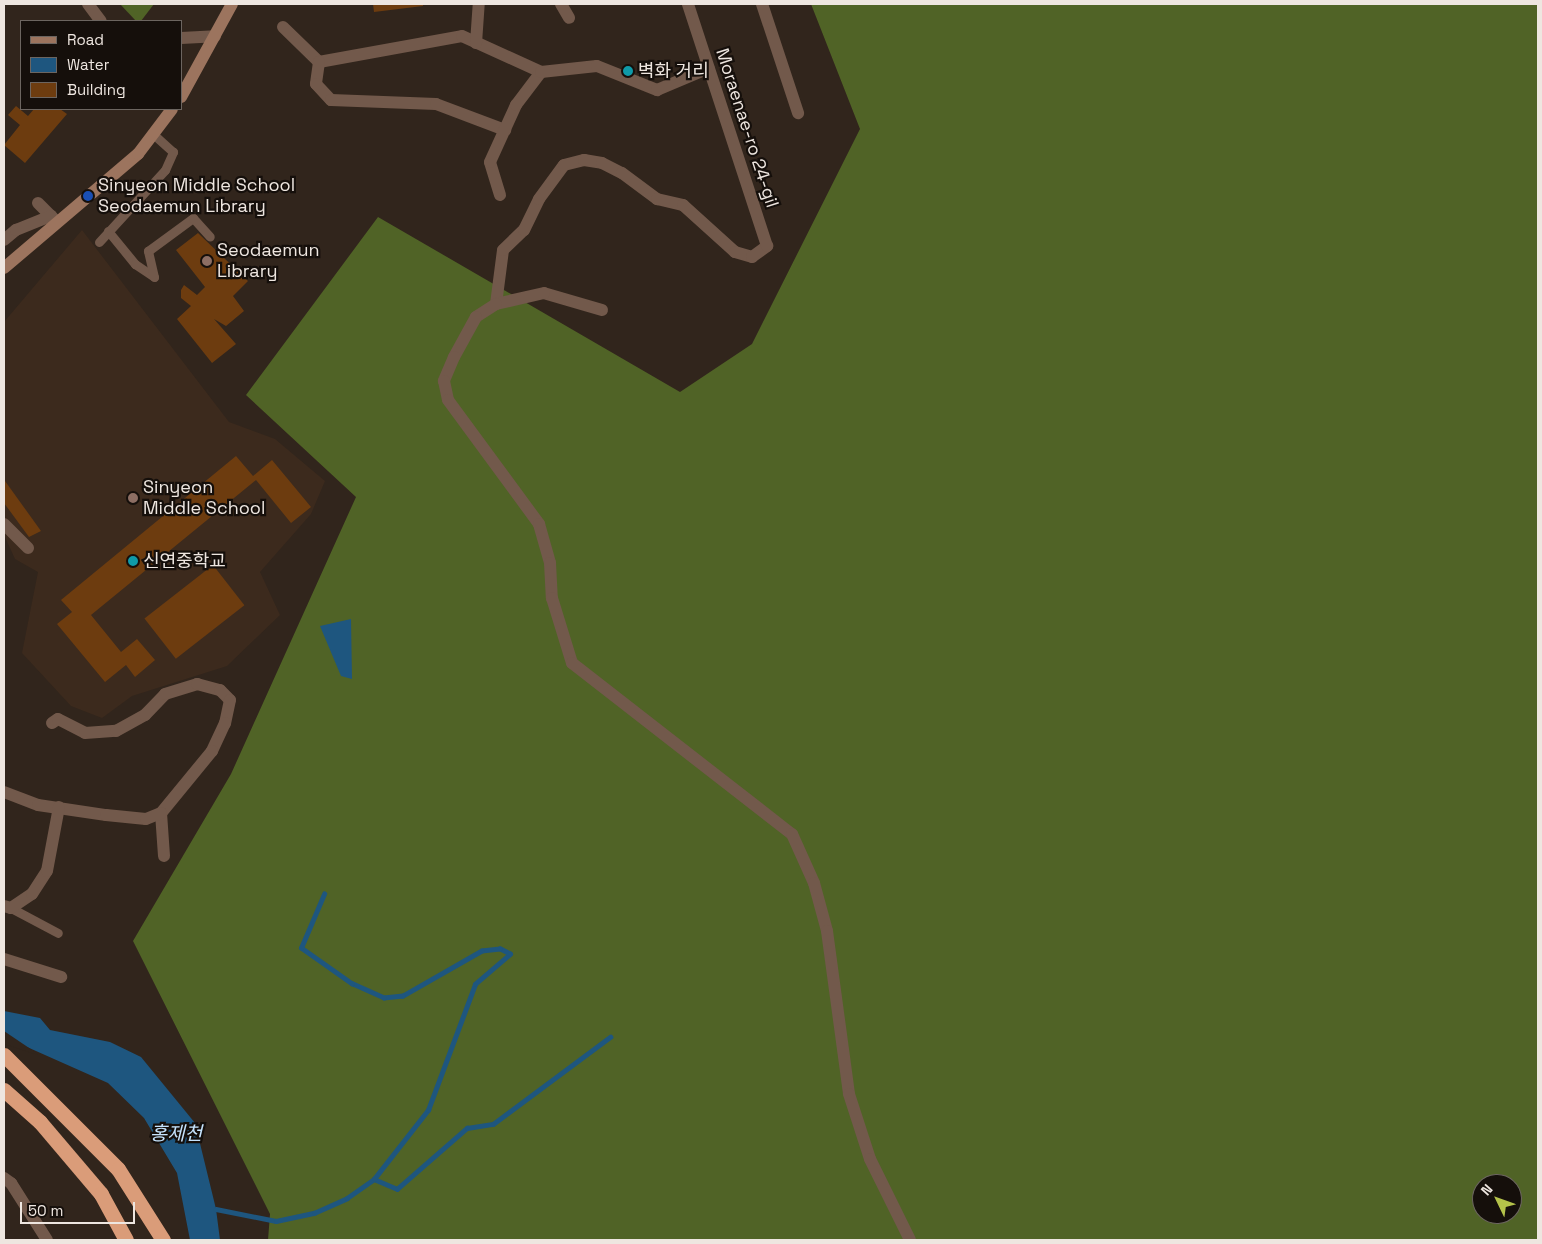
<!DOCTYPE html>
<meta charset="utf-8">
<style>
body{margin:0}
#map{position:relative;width:1542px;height:1244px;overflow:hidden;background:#31251c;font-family:"Space Grotesk","Noto Sans KR",sans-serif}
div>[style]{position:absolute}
.built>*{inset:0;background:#3c2a1d}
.forest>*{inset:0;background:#506326}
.water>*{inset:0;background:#1e567f}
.pier>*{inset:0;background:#31251c}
.stream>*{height:4.5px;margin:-2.25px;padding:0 2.25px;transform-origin:2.25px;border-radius:2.25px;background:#1e567f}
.building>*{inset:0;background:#6d3c0f;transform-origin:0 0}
.lane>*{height:9px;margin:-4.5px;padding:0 4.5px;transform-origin:4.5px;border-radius:4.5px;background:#72594b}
.street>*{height:12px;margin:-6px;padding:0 6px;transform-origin:6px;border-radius:6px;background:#72594b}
.secondary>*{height:12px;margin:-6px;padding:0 6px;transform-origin:6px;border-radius:6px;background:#9c745e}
.highway>*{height:15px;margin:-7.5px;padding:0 7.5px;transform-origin:7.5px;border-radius:7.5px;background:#da9c79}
.dots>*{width:14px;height:14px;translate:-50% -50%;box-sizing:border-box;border:2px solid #150f0b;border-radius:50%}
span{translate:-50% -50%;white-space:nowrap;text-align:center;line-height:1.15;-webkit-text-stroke:4.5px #150f0b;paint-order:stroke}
.poi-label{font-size:18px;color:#eee6e0}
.left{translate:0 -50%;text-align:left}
.street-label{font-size:18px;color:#eee6e0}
.water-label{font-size:19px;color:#c5e3fd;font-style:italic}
.frame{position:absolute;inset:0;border:5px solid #eee6e0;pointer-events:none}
.legend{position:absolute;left:20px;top:20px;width:162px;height:90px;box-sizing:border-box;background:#150f0b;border:1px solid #6c6560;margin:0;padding:6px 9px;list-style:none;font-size:15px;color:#eee6e0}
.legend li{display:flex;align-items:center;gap:10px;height:25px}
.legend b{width:25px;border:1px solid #6c6560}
.north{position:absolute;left:1472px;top:1174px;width:50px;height:50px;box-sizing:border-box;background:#150f0b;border:1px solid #6c6560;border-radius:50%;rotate:312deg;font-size:14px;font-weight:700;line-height:20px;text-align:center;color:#eee6e0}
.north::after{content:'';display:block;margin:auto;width:18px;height:22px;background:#b4c24a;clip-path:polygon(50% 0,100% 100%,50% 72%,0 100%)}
.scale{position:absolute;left:20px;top:1202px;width:115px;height:22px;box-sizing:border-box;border:2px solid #eee6e0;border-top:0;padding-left:6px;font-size:15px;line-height:18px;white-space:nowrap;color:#eee6e0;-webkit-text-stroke:4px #150f0b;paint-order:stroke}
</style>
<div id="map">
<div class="built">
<div style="clip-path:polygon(82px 230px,229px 422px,275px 439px,325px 481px,311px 514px,260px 572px,280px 615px,227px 666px,132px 696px,102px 718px,71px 706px,22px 653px,38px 572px,15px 559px,4px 535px,4px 322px)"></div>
</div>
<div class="forest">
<div style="clip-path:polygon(120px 4px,154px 4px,141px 21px,136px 21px)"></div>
<div style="clip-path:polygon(evenodd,811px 4px,1538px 4px,1538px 1240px,268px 1240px,270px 1214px,133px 941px,231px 774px,356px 497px,246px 395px,378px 217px,680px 392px,752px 344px,860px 129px,811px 4px,1482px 1184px,1512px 1184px,1512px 1214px,1482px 1214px,1482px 1184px)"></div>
</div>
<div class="water">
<div style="clip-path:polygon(351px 619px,352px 679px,341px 676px,320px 626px)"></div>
<div style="clip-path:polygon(4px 1011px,40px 1018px,50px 1030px,110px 1042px,141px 1057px,195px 1123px,216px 1209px,220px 1240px,190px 1240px,177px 1173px,144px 1118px,108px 1083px,27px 1047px,4px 1041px)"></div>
</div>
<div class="pier">
<div style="clip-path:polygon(4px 1031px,35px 1052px,38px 1055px,4px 1044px)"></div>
</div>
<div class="stream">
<div style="left:374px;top:1179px;width:25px;rotate:23deg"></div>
<div style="left:397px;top:1189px;width:93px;rotate:-41.1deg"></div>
<div style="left:467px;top:1128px;width:26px;rotate:-9deg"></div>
<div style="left:493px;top:1124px;width:146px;rotate:-36.6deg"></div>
<div style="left:216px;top:1209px;width:61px;rotate:11.3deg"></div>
<div style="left:276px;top:1221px;width:39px;rotate:-12deg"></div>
<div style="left:314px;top:1213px;width:36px;rotate:-24deg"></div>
<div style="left:347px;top:1198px;width:33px;rotate:-35deg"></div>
<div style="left:374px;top:1179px;width:88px;rotate:-52deg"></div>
<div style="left:428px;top:1110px;width:134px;rotate:-69.5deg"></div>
<div style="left:475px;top:984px;width:46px;rotate:-40.6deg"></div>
<div style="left:510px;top:954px;width:11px;rotate:-153deg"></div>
<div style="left:500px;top:949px;width:18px;rotate:174deg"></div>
<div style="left:482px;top:951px;width:91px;rotate:150.3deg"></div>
<div style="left:403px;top:996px;width:19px;rotate:174deg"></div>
<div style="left:384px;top:998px;width:35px;rotate:-156deg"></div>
<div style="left:352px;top:984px;width:62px;rotate:-144.8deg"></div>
<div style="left:301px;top:948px;width:59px;rotate:-66.9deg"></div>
</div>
<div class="building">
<div style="clip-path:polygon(373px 4px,423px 4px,423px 6px,374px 12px)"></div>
<div style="clip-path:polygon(16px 106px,28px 116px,34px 109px,60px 109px,67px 114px,25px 163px,4px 145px,20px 125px,8px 115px)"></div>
<div style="clip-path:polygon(198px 233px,248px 281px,233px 296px,244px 311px,226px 326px,214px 319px,236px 344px,212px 363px,177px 319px,191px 306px,181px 298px,181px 290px,184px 285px,197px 295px,205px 287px,176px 250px)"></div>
<div style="clip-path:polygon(236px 456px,253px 476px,272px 460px,311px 507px,291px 523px,256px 480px,91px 615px,121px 652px,137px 639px,155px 660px,135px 677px,126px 665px,105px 682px,57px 624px,72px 612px,61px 600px)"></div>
<div style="clip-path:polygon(5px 481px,41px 531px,29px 537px,4px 503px)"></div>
<div style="left:213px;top:565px;width:51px;height:87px;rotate:52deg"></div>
</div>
<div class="lane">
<div style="left:108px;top:231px;width:43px;rotate:50.7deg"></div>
<div style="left:135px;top:264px;width:23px;rotate:34deg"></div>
<div style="left:99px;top:242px;width:98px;rotate:-47.5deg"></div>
<div style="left:165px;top:170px;width:20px;rotate:-66deg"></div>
<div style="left:173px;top:152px;width:27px;rotate:-138deg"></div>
<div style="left:154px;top:277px;width:27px;rotate:-103deg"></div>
<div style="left:148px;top:251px;width:56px;rotate:-36.3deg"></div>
<div style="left:193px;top:218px;width:25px;rotate:48deg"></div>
<div style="left:11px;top:908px;width:53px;rotate:28deg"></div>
</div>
<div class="street">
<div style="left:88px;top:4px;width:21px;rotate:53deg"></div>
<div style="left:561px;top:4px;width:16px;rotate:60deg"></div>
<div style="left:762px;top:4px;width:115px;rotate:71.7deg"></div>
<div style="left:283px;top:27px;width:50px;rotate:44.2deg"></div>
<div style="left:319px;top:62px;width:145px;rotate:-10.3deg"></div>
<div style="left:462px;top:36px;width:87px;rotate:24.5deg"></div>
<div style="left:181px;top:38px;width:34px;rotate:-3deg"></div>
<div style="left:476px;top:43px;width:39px;rotate:-86deg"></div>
<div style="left:319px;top:62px;width:22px;rotate:98deg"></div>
<div style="left:316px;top:84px;width:22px;rotate:47deg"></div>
<div style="left:331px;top:100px;width:105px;rotate:2.2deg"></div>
<div style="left:436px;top:104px;width:74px;rotate:20.6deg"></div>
<div style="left:500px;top:195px;width:34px;rotate:-107deg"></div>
<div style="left:490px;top:162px;width:63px;rotate:-65.5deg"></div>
<div style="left:516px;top:105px;width:41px;rotate:-52.9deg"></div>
<div style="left:541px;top:72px;width:56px;rotate:-6.1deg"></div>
<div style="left:597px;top:66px;width:65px;rotate:21.8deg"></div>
<div style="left:657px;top:90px;width:56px;rotate:-22.9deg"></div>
<div style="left:38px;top:203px;width:25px;rotate:45deg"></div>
<div style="left:4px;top:240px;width:16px;rotate:-40deg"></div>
<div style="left:16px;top:230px;width:38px;rotate:-22deg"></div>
<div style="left:496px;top:304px;width:54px;rotate:-82.6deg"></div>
<div style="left:503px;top:250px;width:29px;rotate:-44deg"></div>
<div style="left:524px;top:230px;width:34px;rotate:-64deg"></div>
<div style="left:539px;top:199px;width:42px;rotate:-53.7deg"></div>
<div style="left:564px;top:165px;width:21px;rotate:-14deg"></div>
<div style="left:584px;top:160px;width:18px;rotate:9deg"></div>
<div style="left:602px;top:163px;width:22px;rotate:27deg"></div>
<div style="left:622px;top:173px;width:44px;rotate:36.6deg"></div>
<div style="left:657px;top:199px;width:27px;rotate:13deg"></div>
<div style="left:683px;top:205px;width:70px;rotate:42.1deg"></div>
<div style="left:735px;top:252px;width:18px;rotate:16deg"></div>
<div style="left:752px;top:257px;width:19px;rotate:-36deg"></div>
<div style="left:767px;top:246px;width:255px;rotate:-108.1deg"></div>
<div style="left:602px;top:310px;width:60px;rotate:-163.7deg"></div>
<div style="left:544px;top:293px;width:49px;rotate:167.1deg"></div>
<div style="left:496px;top:304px;width:24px;rotate:147deg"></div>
<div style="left:476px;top:317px;width:46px;rotate:118.8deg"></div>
<div style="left:454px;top:357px;width:26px;rotate:113deg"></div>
<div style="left:444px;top:381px;width:19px;rotate:78deg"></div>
<div style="left:448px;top:400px;width:154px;rotate:53.7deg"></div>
<div style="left:539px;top:524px;width:41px;rotate:74.2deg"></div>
<div style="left:550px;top:563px;width:35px;rotate:87deg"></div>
<div style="left:552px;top:598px;width:68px;rotate:72.9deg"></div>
<div style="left:572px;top:663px;width:279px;rotate:37.9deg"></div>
<div style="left:792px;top:834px;width:54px;rotate:65.8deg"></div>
<div style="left:814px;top:883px;width:50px;rotate:74.8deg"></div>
<div style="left:827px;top:931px;width:164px;rotate:82.3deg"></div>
<div style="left:849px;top:1094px;width:68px;rotate:72.1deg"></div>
<div style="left:870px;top:1159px;width:90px;rotate:63.7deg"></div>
<div style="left:4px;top:524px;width:34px;rotate:45deg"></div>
<div style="left:52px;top:723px;width:7px;rotate:-34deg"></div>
<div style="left:58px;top:719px;width:30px;rotate:27deg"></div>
<div style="left:85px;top:733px;width:31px;rotate:-4deg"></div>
<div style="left:116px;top:731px;width:33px;rotate:-29deg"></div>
<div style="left:145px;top:715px;width:29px;rotate:-46deg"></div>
<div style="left:165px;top:694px;width:34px;rotate:-17deg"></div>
<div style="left:197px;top:684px;width:24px;rotate:15deg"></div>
<div style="left:220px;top:690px;width:14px;rotate:45deg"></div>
<div style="left:230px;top:700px;width:24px;rotate:102deg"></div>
<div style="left:225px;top:723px;width:31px;rotate:115deg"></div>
<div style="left:212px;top:751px;width:80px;rotate:129.4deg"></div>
<div style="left:161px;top:813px;width:43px;rotate:86deg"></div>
<div style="left:4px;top:792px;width:36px;rotate:21deg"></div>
<div style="left:38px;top:805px;width:69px;rotate:8.4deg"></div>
<div style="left:106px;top:815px;width:40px;rotate:5.7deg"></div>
<div style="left:146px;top:819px;width:16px;rotate:-22deg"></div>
<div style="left:4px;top:906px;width:7px;rotate:16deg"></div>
<div style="left:11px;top:908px;width:25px;rotate:-34deg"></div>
<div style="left:32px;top:894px;width:27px;rotate:-57deg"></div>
<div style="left:47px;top:871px;width:65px;rotate:-79.4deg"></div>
<div style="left:4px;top:959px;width:60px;rotate:17.5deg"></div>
<div style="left:4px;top:1178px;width:9px;rotate:36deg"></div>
<div style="left:11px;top:1183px;width:67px;rotate:57.7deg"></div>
</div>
<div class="secondary">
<div style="left:181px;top:97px;width:106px;rotate:-61.3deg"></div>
<div style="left:4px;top:268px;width:176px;rotate:-40.4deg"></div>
<div style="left:138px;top:154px;width:56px;rotate:-52.9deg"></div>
</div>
<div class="highway">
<div style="left:4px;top:1055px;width:161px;rotate:45deg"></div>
<div style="left:118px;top:1169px;width:84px;rotate:57.6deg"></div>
<div style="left:4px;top:1090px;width:48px;rotate:41.6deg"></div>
<div style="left:40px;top:1122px;width:94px;rotate:49.7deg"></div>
<div style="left:101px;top:1194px;width:52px;rotate:61.5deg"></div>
</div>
<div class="dots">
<div style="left:628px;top:71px;background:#0f9aa8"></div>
<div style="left:88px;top:196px;background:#1a4fb4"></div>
<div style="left:207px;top:261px;background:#8d6e63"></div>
<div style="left:133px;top:498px;background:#8d6e63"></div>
<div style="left:133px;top:561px;background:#0f9aa8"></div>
</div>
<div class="poi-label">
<span class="left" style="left:638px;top:71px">벽화 거리</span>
<span class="left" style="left:98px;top:196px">Sinyeon Middle School<br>Seodaemun Library</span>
<span class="left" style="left:217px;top:261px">Seodaemun<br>Library</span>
<span class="left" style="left:143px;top:498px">Sinyeon<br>Middle School</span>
<span class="left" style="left:143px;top:561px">신연중학교</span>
</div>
<div class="street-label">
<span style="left:747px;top:128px;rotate:72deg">Moraenae-ro 24-gil</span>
</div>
<div class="water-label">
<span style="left:176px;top:1134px">홍제천</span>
</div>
<div class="frame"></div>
<ul class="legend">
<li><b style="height:6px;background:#9c745e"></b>Road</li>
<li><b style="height:14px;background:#1e567f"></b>Water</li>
<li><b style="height:14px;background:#6d3c0f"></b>Building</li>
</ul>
<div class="north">N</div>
<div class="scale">50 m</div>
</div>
